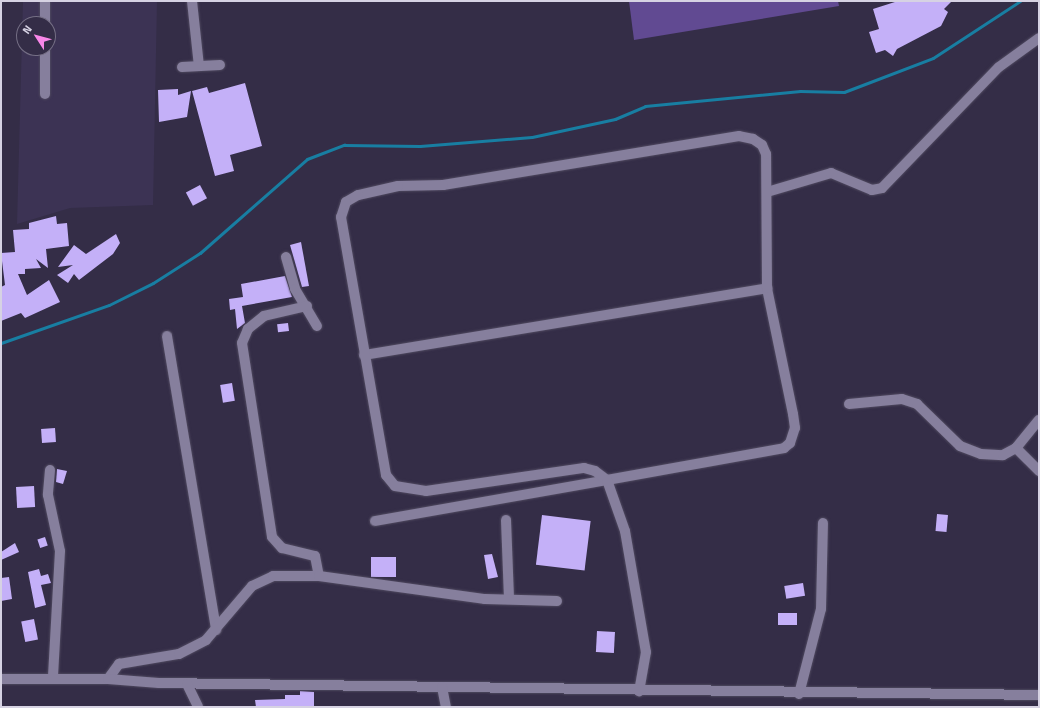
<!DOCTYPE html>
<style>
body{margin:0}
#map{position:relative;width:1040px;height:708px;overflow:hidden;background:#342d47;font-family:"Titillium Web",sans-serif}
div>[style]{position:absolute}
.built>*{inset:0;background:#3c3354}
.green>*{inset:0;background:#614a92}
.stream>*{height:3px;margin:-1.5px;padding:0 1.5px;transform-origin:1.5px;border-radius:1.5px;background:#187ea2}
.building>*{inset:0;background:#c4b0f8;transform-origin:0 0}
.roads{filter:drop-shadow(0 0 1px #504a60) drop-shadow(0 0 1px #504a60)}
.minor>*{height:10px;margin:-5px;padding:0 5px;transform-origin:5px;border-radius:5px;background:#867f9d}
span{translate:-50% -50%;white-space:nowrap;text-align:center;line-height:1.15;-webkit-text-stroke:4px #342d47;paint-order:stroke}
.frame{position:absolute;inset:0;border:2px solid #d6d2e3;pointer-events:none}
.north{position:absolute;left:16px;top:16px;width:40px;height:40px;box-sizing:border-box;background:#342d47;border:1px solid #756f85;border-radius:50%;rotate:306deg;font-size:11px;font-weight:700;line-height:16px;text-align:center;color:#d6d2e3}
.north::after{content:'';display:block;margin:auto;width:14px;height:18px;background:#f987e9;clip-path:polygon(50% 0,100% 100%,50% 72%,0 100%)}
</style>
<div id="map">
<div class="built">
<div style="clip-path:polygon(evenodd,23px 1px,157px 1px,153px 205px,70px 208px,17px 224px,23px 1px,24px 24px,48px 24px,48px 48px,24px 48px,24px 24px)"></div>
</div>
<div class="green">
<div style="clip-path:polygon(629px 1px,838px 1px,839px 6px,634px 40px)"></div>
</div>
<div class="stream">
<div style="left:1px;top:343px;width:114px;rotate:-19.4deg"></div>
<div style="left:109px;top:305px;width:49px;rotate:-26.6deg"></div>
<div style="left:153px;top:283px;width:56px;rotate:-32.6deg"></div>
<div style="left:200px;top:253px;width:142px;rotate:-41.3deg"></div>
<div style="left:307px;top:159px;width:40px;rotate:-21deg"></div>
<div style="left:344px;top:145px;width:76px;rotate:0.8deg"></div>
<div style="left:420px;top:146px;width:112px;rotate:-4.6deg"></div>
<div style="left:532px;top:137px;width:85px;rotate:-12.2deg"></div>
<div style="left:615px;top:119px;width:33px;rotate:-23deg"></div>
<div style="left:645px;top:106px;width:156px;rotate:-5.5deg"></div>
<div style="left:800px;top:91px;width:44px;rotate:1.3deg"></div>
<div style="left:844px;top:92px;width:95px;rotate:-20.9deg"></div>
<div style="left:933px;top:58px;width:104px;rotate:-33.2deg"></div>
</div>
<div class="building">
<div style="clip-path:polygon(898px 1px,952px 1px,944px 9px,948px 12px,941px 26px,897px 49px,893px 56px,885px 50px,876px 53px,869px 32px,879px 29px,873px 9px)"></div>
<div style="clip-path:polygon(245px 83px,262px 146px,230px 155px,234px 171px,215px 176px,192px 91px,207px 87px,209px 93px)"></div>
<div style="clip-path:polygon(178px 89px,178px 95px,191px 91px,187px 117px,159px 122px,158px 90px)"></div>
<div style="left:200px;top:185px;width:15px;height:16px;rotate:62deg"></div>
<div style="clip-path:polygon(56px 216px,57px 224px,67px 223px,69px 246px,46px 249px,48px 268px,36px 259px,41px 268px,25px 269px,25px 274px,18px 274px,27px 295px,49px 280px,60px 302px,25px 318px,21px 313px,1px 321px,1px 287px,5px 285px,1px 253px,15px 252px,13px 230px,29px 229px,29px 223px)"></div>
<div style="clip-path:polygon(116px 234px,120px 243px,113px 254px,79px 280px,74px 274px,68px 283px,57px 275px,73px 265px,58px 267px,74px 245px,86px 254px)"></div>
<div style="clip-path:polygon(301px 242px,309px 286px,302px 287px,290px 245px)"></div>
<div style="clip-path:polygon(285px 276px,292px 297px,242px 306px,245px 323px,237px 329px,235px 309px,230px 310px,229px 299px,243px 297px,241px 284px)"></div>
<div style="left:288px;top:323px;width:8px;height:11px;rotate:83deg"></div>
<div style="left:232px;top:383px;width:18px;height:12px;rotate:81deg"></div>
<div style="left:55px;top:428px;width:14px;height:14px;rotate:86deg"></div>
<div style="clip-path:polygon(57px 469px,67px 471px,63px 484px,56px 482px)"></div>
<div style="left:34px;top:486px;width:21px;height:18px;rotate:87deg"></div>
<div style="left:937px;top:514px;width:11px;height:17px;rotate:5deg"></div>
<div style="left:542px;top:515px;width:49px;height:50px;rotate:7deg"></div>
<div style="left:45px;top:537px;width:9px;height:8px;rotate:72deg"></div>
<div style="clip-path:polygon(15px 543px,19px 552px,1px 560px,1px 552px)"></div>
<div style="clip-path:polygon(492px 554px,498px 577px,488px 579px,484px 555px)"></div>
<div style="left:371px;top:557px;width:25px;height:20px"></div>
<div style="clip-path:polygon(39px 569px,41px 576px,48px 574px,51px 583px,41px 585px,46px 605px,35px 608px,28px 572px)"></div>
<div style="clip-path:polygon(9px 577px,12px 599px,1px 601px,1px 578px)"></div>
<div style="left:803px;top:583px;width:13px;height:19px;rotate:81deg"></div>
<div style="left:778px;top:613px;width:19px;height:12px"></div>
<div style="left:34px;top:619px;width:21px;height:13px;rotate:79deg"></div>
<div style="left:597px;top:631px;width:18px;height:21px;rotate:3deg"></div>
<div style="clip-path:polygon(300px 691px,314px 692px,314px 707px,256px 707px,255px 700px,285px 699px,285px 695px,300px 695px)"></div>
</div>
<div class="roads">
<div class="minor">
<div style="left:192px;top:1px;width:65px;rotate:83.9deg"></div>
<div style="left:45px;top:24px;width:23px;rotate:-90deg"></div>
<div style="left:182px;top:67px;width:38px;rotate:-3deg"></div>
<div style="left:45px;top:94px;width:46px;rotate:-90deg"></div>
<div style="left:767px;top:192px;width:67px;rotate:-16.5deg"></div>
<div style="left:831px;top:173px;width:44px;rotate:22.5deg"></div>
<div style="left:872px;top:190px;width:10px;rotate:-11deg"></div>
<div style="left:882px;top:188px;width:168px;rotate:-46deg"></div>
<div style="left:999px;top:67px;width:49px;rotate:-35.9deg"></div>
<div style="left:286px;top:257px;width:33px;rotate:74deg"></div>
<div style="left:295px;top:289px;width:43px;rotate:59.3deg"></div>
<div style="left:307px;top:306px;width:44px;rotate:166.9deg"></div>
<div style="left:264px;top:316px;width:21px;rotate:141deg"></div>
<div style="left:248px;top:329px;width:15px;rotate:113deg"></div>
<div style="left:242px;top:343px;width:196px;rotate:81.2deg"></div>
<div style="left:272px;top:537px;width:15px;rotate:48deg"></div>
<div style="left:282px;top:548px;width:34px;rotate:14deg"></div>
<div style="left:315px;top:556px;width:20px;rotate:79deg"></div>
<div style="left:167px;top:336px;width:298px;rotate:80.5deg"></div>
<div style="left:364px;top:355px;width:409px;rotate:-9.4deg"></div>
<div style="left:849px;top:404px;width:53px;rotate:-5.4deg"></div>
<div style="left:902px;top:399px;width:16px;rotate:18deg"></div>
<div style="left:917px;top:404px;width:60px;rotate:44.3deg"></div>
<div style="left:960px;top:446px;width:22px;rotate:21deg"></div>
<div style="left:981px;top:454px;width:22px;rotate:3deg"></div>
<div style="left:1003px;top:455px;width:15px;rotate:-28deg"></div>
<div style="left:1016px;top:448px;width:36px;rotate:-51deg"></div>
<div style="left:1016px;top:448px;width:33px;rotate:45deg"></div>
<div style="left:50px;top:470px;width:25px;rotate:95deg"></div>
<div style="left:48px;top:495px;width:57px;rotate:77.9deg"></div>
<div style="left:60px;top:551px;width:126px;rotate:93.2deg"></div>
<div style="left:506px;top:520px;width:79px;rotate:87.8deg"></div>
<div style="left:375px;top:521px;width:236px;rotate:-10deg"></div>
<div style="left:607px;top:480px;width:180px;rotate:-10.2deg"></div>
<div style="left:784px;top:448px;width:8px;rotate:-40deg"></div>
<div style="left:790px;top:443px;width:16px;rotate:-72deg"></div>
<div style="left:795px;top:428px;width:14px;rotate:-98deg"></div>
<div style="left:793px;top:414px;width:129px;rotate:-101.7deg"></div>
<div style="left:767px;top:288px;width:134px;rotate:-90.4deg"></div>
<div style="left:766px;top:154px;width:10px;rotate:-114deg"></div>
<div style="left:762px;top:145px;width:11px;rotate:-146deg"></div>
<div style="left:753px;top:139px;width:14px;rotate:-168deg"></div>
<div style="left:739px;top:136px;width:300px;rotate:170.6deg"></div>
<div style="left:443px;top:185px;width:45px;rotate:178.7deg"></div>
<div style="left:398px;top:186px;width:41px;rotate:167.3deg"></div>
<div style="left:358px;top:195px;width:14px;rotate:150deg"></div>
<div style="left:346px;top:202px;width:16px;rotate:108deg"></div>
<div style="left:341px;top:217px;width:262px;rotate:80.1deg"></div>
<div style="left:386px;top:475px;width:14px;rotate:51deg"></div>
<div style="left:395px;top:486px;width:31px;rotate:9deg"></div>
<div style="left:426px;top:491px;width:160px;rotate:-8.3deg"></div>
<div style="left:584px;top:468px;width:11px;rotate:15deg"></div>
<div style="left:595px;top:471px;width:15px;rotate:37deg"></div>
<div style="left:607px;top:480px;width:54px;rotate:70.6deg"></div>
<div style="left:625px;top:531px;width:123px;rotate:80.2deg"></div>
<div style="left:646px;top:652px;width:40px;rotate:100deg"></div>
<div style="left:1px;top:679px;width:107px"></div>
<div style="left:108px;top:679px;width:19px;rotate:-54deg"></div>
<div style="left:119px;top:664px;width:61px;rotate:-9.5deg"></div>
<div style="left:179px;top:654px;width:30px;rotate:-27deg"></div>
<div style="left:206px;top:640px;width:71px;rotate:-49.6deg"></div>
<div style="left:252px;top:586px;width:23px;rotate:-25deg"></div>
<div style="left:273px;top:576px;width:46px"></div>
<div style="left:319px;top:576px;width:168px;rotate:7.9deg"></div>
<div style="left:485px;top:599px;width:72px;rotate:1.6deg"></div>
<div style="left:108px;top:679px;width:51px;rotate:4.5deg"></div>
<div style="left:159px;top:683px;width:880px;rotate:0.78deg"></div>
<div style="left:187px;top:684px;width:25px;rotate:64deg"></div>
<div style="left:442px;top:687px;width:20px;rotate:79deg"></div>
<div style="left:799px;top:694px;width:88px;rotate:-75.5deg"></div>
<div style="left:821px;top:609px;width:86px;rotate:-88.7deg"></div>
</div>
</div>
<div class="frame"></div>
<div class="north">N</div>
</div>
